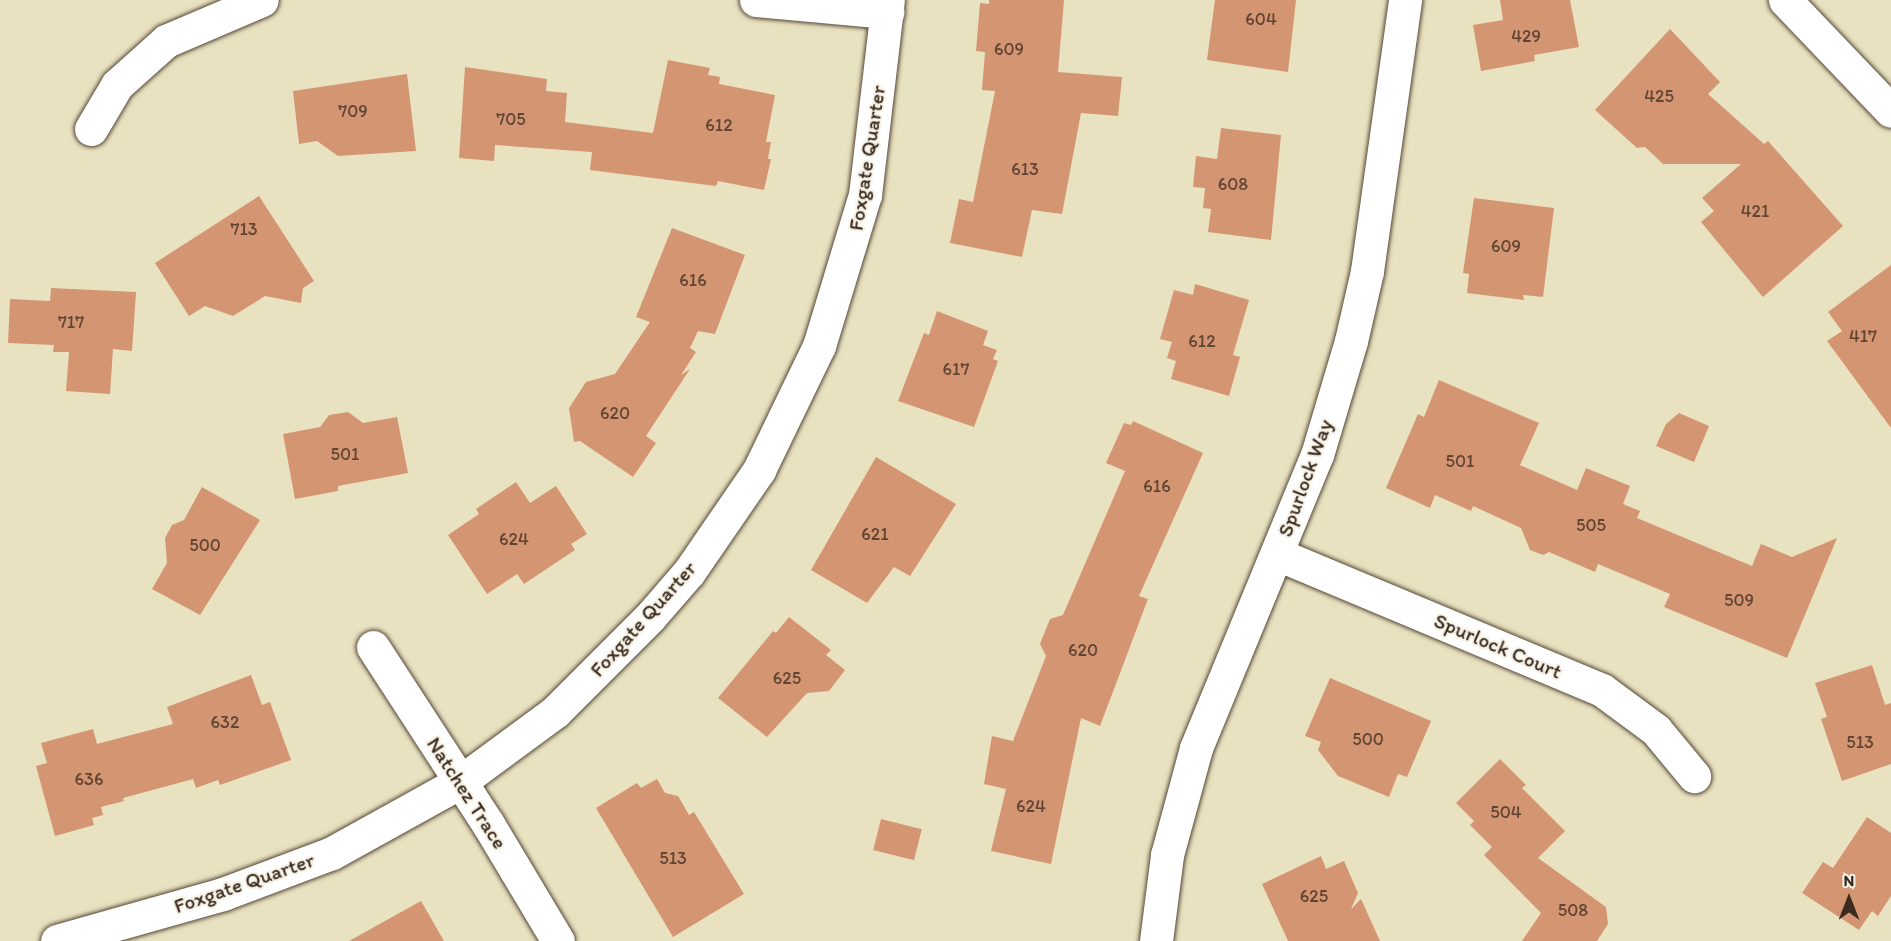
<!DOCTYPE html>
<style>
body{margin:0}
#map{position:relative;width:1891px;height:941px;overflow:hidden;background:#e9e2c1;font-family:Itim,sans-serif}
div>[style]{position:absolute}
.building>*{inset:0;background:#d49573;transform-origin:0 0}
.roads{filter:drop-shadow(0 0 2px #554636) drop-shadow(0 0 2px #554636)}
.street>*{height:33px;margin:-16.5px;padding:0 16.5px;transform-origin:16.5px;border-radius:16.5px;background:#fff}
.secondary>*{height:33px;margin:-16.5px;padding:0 16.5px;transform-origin:16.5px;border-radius:16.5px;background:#fff}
span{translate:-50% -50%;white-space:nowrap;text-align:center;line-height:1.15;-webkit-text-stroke:4.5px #f7f3e8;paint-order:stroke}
.number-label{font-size:18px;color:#614533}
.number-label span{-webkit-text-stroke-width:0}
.street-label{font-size:21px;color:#3b2a1e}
.north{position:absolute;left:1819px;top:869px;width:60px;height:60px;-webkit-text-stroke:4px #f7f3e8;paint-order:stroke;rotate:0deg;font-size:16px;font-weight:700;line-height:24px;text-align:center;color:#3b2a1e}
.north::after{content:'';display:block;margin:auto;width:21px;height:27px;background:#3b2a1e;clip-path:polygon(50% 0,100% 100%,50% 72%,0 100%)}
</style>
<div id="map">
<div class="building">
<div style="clip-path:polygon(989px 0,1064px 0,1058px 72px,1122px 77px,1118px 116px,1081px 113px,1062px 214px,1032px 210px,1022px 257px,950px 243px,959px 199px,973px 202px,995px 91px,982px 90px,985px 52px,976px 51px,980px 3px,989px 4px)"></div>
<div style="clip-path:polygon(1215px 0,1296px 0,1288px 72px,1207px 60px)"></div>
<div style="clip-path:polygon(1500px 0,1570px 0,1579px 47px,1534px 55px,1535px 61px,1481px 71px,1473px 25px,1503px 20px)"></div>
<div style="clip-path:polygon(1670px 29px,1720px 82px,1708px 94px,1764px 144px,1768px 141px,1843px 226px,1763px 297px,1701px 222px,1714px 211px,1702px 198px,1741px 164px,1663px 164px,1645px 147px,1637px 148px,1595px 110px)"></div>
<div style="clip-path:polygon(668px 60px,710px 68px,708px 75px,720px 77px,719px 84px,775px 95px,766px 142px,771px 142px,768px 159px,771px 159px,764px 190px,718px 181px,716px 186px,590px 170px,592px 152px,495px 145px,494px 161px,459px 158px,465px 67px,547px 79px,546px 91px,567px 93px,565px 122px,653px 133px)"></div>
<div style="clip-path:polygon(407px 74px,416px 151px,338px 156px,317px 141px,299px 144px,293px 91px)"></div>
<div style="clip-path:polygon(1221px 128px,1281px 135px,1271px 240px,1208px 232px,1211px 209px,1203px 208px,1205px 188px,1193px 187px,1196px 156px,1217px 159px)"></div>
<div style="clip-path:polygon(259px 196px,314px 281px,303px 288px,301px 303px,265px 296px,233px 316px,205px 306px,189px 316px,155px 263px)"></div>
<div style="clip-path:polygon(1474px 198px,1554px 208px,1543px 297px,1523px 295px,1524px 300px,1467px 293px,1469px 274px,1463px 273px)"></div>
<div style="clip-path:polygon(672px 228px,745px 255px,715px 334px,698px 331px,690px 348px,696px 352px,681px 375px,690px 369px,646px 436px,656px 443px,633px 477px,580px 441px,574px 442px,569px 408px,586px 382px,615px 374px,650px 322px,636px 317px)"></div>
<div style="clip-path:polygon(1891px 265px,1891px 428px,1827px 341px,1842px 331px,1828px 312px)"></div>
<div style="clip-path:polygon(1195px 284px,1249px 300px,1233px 355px,1240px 357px,1229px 396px,1171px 379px,1176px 361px,1167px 358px,1172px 342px,1160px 339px,1174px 290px,1193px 295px)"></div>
<div style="clip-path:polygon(51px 288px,136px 292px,132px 351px,113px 349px,110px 394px,66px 391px,69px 352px,53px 352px,54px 345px,8px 343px,10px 299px,50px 301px)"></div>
<div style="clip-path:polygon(937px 311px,988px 331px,983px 345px,997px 350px,993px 359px,998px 361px,974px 427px,898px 401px,924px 333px,929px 335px)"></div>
<div style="clip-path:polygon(1439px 380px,1539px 423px,1520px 465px,1577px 490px,1586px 468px,1630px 486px,1623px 504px,1640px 511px,1637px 518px,1752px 566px,1761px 544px,1792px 557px,1837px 538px,1787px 658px,1664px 607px,1670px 594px,1598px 564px,1595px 572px,1549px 552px,1543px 555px,1530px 550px,1521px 528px,1473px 506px,1471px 511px,1435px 495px,1430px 508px,1386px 488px,1418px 414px,1424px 417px)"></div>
<div style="clip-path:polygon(348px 412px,363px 423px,397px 417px,408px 473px,338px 486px,338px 491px,295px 499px,283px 434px,320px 427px,329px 415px)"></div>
<div style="clip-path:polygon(1679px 413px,1709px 426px,1694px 462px,1656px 446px,1666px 424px)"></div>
<div style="clip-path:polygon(1133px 421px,1203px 453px,1139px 596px,1148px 599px,1100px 726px,1081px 718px,1051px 864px,991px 851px,1006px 789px,984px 784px,992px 736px,1013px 741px,1046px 656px,1040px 644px,1050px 619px,1063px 615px,1125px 471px,1106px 463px,1124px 423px,1131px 425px)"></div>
<div style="clip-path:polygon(876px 457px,956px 504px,910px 576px,894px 567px,867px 603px,811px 570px)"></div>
<div style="clip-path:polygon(516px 482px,530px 503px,556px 486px,587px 534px,571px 544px,575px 550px,524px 584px,517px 574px,487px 594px,448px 535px,479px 514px,476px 509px)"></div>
<div style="clip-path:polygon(202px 487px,260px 520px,200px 615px,152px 589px,167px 563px,165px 538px,172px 525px,184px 520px)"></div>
<div style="clip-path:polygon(789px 617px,831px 650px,826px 655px,845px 670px,829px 691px,807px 693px,767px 737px,718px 698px,773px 631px,776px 633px)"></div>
<div style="clip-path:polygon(1872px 665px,1885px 705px,1891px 703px,1891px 764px,1842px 781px,1821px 719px,1827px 717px,1815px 683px)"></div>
<div style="clip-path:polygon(251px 675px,262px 705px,270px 702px,291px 760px,220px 785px,218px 780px,196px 788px,193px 779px,123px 798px,124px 801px,101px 807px,103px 815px,92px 818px,94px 825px,55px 836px,36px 766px,47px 763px,41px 743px,93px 729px,97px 744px,173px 724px,167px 707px)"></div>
<div style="clip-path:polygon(1330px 678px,1431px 721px,1407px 777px,1398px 774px,1389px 797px,1338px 776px,1318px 750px,1321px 742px,1305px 736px)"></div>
<div style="clip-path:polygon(1500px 759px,1526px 785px,1522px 788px,1565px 831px,1538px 858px,1606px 907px,1608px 924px,1597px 941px,1522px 941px,1541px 913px,1484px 855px,1492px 847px,1470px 825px,1474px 821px,1456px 803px)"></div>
<div style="clip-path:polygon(657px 779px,665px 793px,678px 796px,689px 815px,694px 812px,744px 894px,673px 937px,596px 808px,637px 783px,641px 788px)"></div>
<div style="clip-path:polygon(1867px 817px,1891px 833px,1891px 896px,1878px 916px,1872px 911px,1859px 930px,1802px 893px,1823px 862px,1833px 868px)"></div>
<div style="left:881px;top:819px;width:42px;height:32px;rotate:14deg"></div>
<div style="clip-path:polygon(1321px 856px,1326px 869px,1344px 861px,1358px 893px,1351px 909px,1361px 899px,1380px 941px,1288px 941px,1262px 884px)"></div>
<div style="clip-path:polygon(421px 901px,444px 941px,349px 941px)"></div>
</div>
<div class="roads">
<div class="street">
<div style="left:756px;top:0;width:132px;rotate:5.2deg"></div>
<div style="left:91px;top:129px;width:51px;rotate:-59.4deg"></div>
<div style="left:117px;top:85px;width:66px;rotate:-41.9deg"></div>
<div style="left:166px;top:41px;width:104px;rotate:-23.1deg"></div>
<div style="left:1277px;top:554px;width:352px;rotate:22.7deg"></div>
<div style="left:1602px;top:690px;width:67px;rotate:36.5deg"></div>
<div style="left:1656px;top:730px;width:60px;rotate:50.4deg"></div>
<div style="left:373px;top:647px;width:211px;rotate:57deg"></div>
<div style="left:488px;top:824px;width:136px;rotate:59.1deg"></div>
<div style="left:57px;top:941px;width:173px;rotate:-15.8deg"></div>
<div style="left:223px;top:894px;width:116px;rotate:-20.6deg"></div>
<div style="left:332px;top:853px;width:146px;rotate:-29deg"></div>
<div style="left:460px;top:782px;width:118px;rotate:-36.4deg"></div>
<div style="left:555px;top:712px;width:134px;rotate:-45deg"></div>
<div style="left:650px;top:617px;width:60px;rotate:-49.1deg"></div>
<div style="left:689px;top:572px;width:124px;rotate:-55.5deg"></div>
<div style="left:759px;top:470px;width:138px;rotate:-64.2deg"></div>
<div style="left:819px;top:346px;width:158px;rotate:-73.1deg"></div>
<div style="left:865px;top:195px;width:196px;rotate:-83.3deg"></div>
<div style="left:1156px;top:941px;width:87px;rotate:-82.7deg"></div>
<div style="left:1167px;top:855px;width:111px;rotate:-74.8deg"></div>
<div style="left:1196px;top:748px;width:317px;rotate:-67.6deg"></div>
<div style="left:1317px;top:455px;width:119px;rotate:-73.4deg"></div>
<div style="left:1351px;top:341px;width:72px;rotate:-77.1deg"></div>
<div style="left:1367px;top:271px;width:274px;rotate:-82deg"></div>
</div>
<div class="secondary">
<div style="left:1785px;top:0;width:153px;rotate:46.3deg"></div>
</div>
</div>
<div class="number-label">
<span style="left:1261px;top:19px">604</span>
<span style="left:1526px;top:36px">429</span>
<span style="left:1009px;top:49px">609</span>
<span style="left:1659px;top:96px">425</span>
<span style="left:353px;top:111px">709</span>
<span style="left:511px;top:119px">705</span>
<span style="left:719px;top:125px">612</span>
<span style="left:1025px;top:169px">613</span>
<span style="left:1233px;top:184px">608</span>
<span style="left:1755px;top:211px">421</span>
<span style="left:244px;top:229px">713</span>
<span style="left:1506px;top:246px">609</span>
<span style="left:693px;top:280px">616</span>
<span style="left:71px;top:322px">717</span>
<span style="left:1863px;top:336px">417</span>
<span style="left:1202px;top:341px">612</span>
<span style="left:956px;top:369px">617</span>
<span style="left:615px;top:413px">620</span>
<span style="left:345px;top:454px">501</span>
<span style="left:1460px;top:461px">501</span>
<span style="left:1157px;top:486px">616</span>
<span style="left:1591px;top:525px">505</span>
<span style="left:875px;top:534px">621</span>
<span style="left:514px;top:539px">624</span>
<span style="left:205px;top:545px">500</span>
<span style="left:1739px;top:600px">509</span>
<span style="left:1083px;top:650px">620</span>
<span style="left:787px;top:678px">625</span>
<span style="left:225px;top:722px">632</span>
<span style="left:1368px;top:739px">500</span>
<span style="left:1860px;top:742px">513</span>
<span style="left:89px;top:779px">636</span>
<span style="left:1031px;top:806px">624</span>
<span style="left:1506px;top:812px">504</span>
<span style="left:673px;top:858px">513</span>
<span style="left:1314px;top:896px">625</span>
<span style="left:1573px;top:910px">508</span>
</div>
<div class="street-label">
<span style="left:867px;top:158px;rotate:-81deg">Foxgate Quarter</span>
<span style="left:1305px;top:478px;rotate:-70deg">Spurlock Way</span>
<span style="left:643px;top:619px;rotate:-48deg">Foxgate Quarter</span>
<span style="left:1498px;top:646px;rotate:23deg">Spurlock Court</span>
<span style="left:467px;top:793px;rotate:57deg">Natchez Trace</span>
<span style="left:244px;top:883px;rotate:-19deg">Foxgate Quarter</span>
</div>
<div class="north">N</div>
</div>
